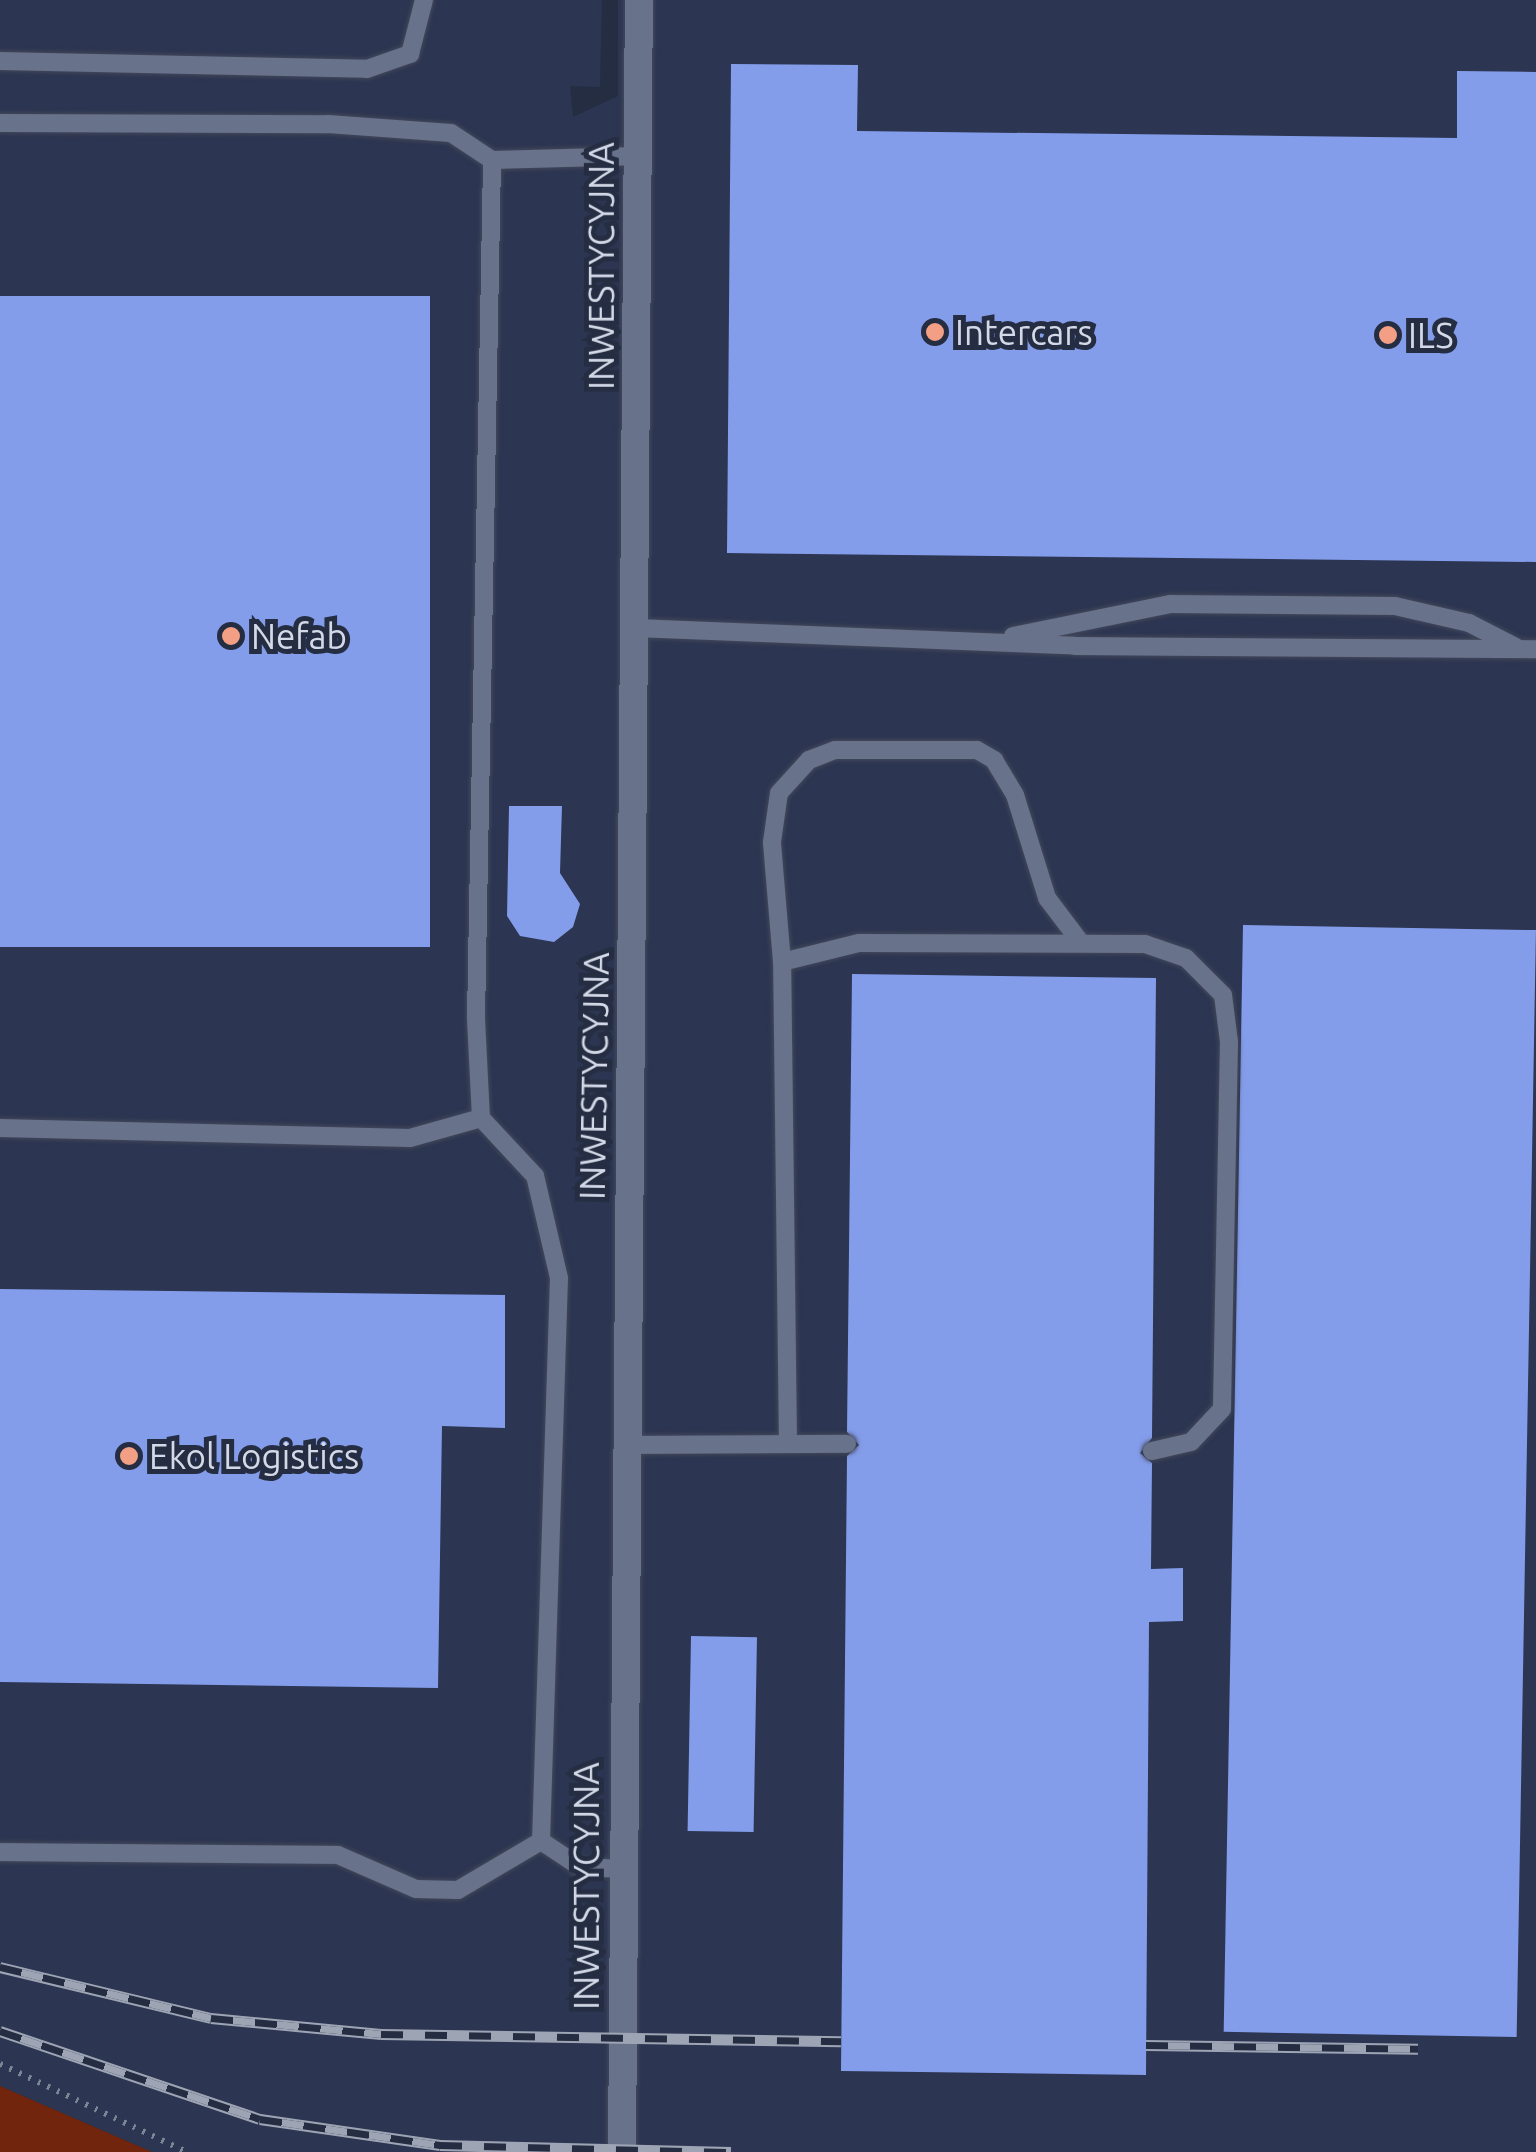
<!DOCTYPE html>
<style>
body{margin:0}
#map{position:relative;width:1536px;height:2152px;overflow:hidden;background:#252d42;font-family:Ubuntu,sans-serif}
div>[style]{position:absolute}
.built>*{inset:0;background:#2c3551}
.green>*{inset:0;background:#71250c}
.building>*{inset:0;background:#849deb;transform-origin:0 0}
.path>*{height:6px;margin-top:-3px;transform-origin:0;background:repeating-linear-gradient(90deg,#7d8496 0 2.5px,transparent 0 10.5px)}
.roads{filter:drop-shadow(0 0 2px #42485a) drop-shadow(0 0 2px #42485a)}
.service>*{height:18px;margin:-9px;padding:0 9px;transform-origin:9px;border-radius:9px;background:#69728b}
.minor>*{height:28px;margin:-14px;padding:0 14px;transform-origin:14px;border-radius:14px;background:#69728b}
.rail>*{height:11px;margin-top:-5.5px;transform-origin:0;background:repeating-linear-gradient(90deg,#252d42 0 22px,#9da4b4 0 44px);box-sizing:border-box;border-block:2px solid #9da4b4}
.dots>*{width:28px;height:28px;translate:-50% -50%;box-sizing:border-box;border:5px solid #252d42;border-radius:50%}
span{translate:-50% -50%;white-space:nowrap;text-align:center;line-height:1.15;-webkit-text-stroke:10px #252d42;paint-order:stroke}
.street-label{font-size:35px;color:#d3d9e7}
.poi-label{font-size:35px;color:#d3d9e7}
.left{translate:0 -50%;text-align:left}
</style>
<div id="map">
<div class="built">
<div style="clip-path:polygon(0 0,602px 0,600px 87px,570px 86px,573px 117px,618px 96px,618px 0,1536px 0,1536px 2152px,152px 2152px,0 2086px)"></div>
</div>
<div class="green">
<div style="clip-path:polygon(0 2086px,152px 2152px,0 2152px)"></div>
</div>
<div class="building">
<div style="clip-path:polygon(731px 64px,858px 65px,857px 131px,1457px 138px,1457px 71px,1536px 72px,1536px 562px,727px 553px)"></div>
<div style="left:0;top:296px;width:430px;height:651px"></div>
<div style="clip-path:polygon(509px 806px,562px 806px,560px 873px,580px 904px,573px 927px,554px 942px,520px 936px,507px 916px)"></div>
<div style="left:1243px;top:925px;width:293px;height:1107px;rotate:1deg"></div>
<div style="clip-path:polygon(852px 974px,1156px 978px,1152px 1438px,1140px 1453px,1152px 1463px,1151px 1569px,1183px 1568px,1183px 1621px,1149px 1622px,1146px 2075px,841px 2071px,847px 1456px,859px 1445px,847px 1432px)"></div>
<div style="clip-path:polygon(0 1289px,505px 1295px,505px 1428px,442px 1426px,438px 1688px,0 1682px)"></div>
<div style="left:691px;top:1636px;width:66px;height:195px;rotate:1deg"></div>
</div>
<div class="path">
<div style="left:0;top:2064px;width:207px;rotate:25.2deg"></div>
</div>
<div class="roads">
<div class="service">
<div style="left:0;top:61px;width:367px;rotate:1.2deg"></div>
<div style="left:367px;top:69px;width:46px;rotate:-19.2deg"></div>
<div style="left:410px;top:54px;width:56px;rotate:-75.5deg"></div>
<div style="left:0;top:123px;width:328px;rotate:0.2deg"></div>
<div style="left:328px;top:124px;width:123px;rotate:4.2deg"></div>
<div style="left:451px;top:133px;width:49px;rotate:33.4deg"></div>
<div style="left:636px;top:628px;width:439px;rotate:2.3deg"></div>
<div style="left:1075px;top:646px;width:461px;rotate:0.4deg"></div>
<div style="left:1013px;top:636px;width:160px;rotate:-11.5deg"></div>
<div style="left:1170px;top:604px;width:225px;rotate:0.5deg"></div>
<div style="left:1395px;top:606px;width:76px;rotate:12.9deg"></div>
<div style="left:1469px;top:623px;width:53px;rotate:27.1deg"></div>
<div style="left:782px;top:962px;width:120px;rotate:-94.8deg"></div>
<div style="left:772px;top:842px;width:49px;rotate:-81.9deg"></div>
<div style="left:779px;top:793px;width:45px;rotate:-47.7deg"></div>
<div style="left:809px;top:760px;width:28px;rotate:-21deg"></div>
<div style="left:835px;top:750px;width:142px"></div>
<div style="left:977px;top:750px;width:20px;rotate:30deg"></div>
<div style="left:994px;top:760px;width:41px;rotate:59deg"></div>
<div style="left:1015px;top:795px;width:108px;rotate:72.7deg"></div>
<div style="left:1047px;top:898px;width:56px;rotate:52.9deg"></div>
<div style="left:0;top:1128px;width:410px;rotate:1.4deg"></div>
<div style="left:410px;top:1138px;width:74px;rotate:-15.7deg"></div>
<div style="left:788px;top:1443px;width:481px;rotate:-90.7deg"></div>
<div style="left:782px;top:962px;width:79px;rotate:-13.9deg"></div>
<div style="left:859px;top:943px;width:286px;rotate:0.2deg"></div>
<div style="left:1145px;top:944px;width:43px;rotate:18.9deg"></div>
<div style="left:1186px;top:958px;width:52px;rotate:45deg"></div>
<div style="left:1223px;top:995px;width:47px;rotate:82.7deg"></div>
<div style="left:1229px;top:1042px;width:367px;rotate:91.1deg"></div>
<div style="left:1222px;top:1409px;width:45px;rotate:133.2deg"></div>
<div style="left:1191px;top:1442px;width:40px;rotate:167deg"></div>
<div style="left:627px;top:1445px;width:220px;rotate:-0.3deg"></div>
<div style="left:541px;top:1841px;width:563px;rotate:-88.17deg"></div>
<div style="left:559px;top:1278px;width:105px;rotate:-103.2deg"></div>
<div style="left:535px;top:1176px;width:79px;rotate:-133deg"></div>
<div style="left:481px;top:1118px;width:100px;rotate:-92.9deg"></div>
<div style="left:476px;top:1018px;width:858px;rotate:-88.93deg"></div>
<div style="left:492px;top:160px;width:147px;rotate:-1.6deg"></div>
<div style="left:541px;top:1841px;width:47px;rotate:33.7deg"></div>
<div style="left:580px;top:1867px;width:44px;rotate:2.6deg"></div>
<div style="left:0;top:1852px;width:338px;rotate:0.5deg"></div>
<div style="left:338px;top:1855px;width:85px;rotate:23.6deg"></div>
<div style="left:416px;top:1889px;width:42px;rotate:1.4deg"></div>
<div style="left:458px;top:1890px;width:96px;rotate:-30.6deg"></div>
</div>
<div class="minor">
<div style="left:622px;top:2152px;width:2152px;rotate:-89.55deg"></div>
</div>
</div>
<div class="rail">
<div style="left:0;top:1967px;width:217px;rotate:13.6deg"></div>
<div style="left:211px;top:2018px;width:171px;rotate:5.4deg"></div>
<div style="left:381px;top:2034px;width:460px;rotate:0.9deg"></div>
<div style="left:0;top:2031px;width:274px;rotate:18.7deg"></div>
<div style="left:260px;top:2119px;width:182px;rotate:8.2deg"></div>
<div style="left:440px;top:2145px;width:291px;rotate:1.4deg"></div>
<div style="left:1146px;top:2045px;width:272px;rotate:0.8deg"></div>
</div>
<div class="dots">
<div style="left:935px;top:332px;background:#f39f85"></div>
<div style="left:1388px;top:335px;background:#f39f85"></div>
<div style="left:231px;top:636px;background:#f39f85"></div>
<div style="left:129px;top:1456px;background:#f39f85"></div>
</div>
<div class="street-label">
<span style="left:601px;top:266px;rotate:-90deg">INWESTYCYJNA</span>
<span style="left:594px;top:1076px;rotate:-89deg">INWESTYCYJNA</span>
<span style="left:586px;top:1886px;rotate:-90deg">INWESTYCYJNA</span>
</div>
<div class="poi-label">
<span class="left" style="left:955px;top:332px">Intercars</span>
<span class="left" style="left:1408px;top:335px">ILS</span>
<span class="left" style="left:251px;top:636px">Nefab</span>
<span class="left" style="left:149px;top:1456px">Ekol Logistics</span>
</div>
</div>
